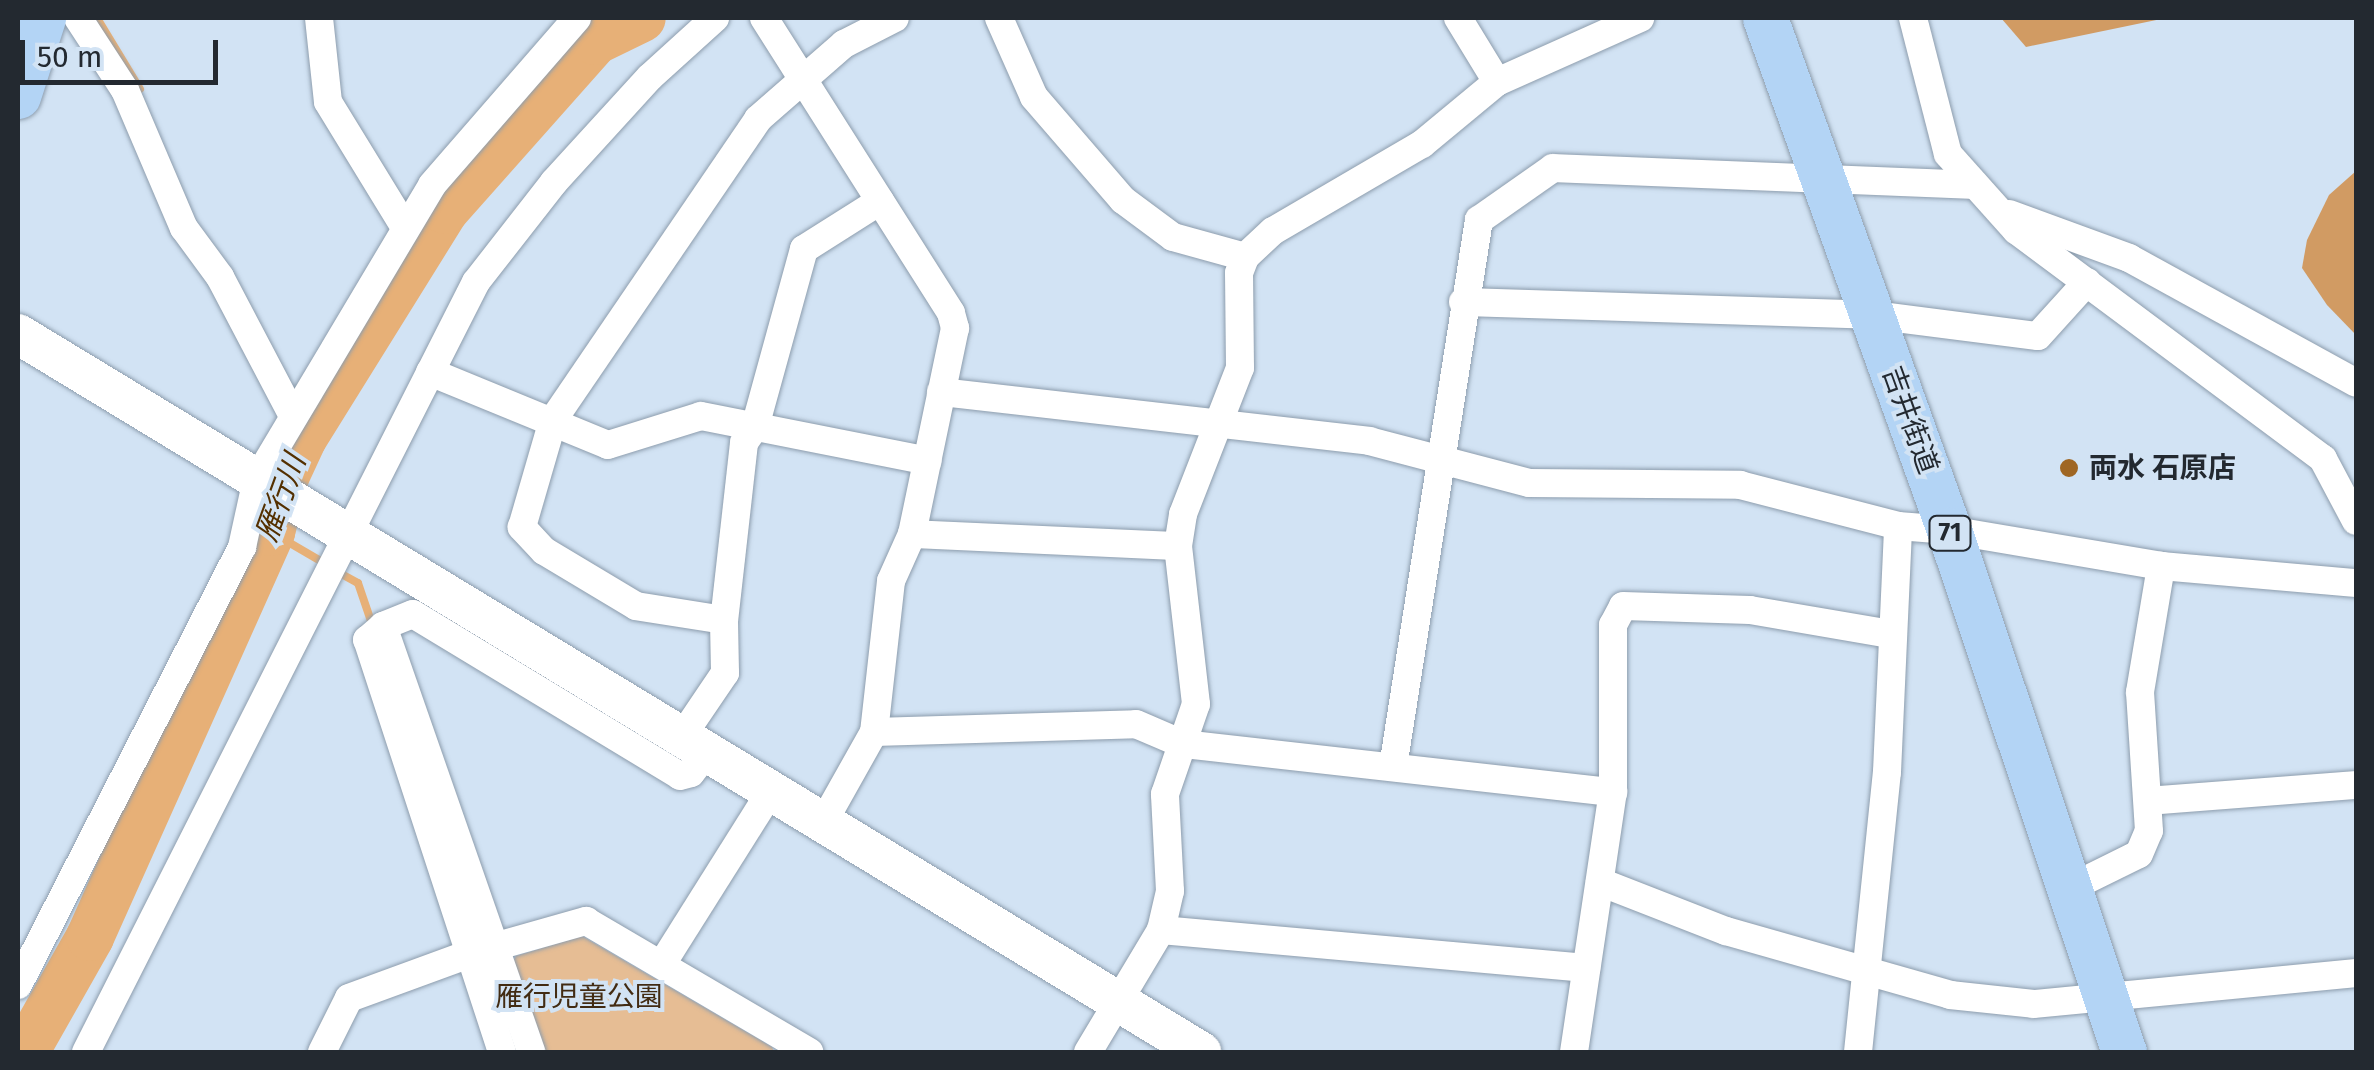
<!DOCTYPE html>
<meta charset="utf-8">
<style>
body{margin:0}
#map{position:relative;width:2374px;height:1070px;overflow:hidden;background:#d2e3f4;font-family:"Fira Sans","Noto Sans JP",sans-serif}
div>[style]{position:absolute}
.green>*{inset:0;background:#e6bd94}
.forest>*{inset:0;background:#d19b63}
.stream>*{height:8px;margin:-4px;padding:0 4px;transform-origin:4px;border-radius:4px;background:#e7b077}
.river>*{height:48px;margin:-24px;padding:0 24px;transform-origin:24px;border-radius:24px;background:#e7b077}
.roads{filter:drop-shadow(0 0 2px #8d9dad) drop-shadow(0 0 2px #8d9dad)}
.street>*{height:28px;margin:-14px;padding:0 14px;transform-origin:14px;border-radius:14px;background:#fff}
.secondary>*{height:40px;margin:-20px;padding:0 20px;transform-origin:20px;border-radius:20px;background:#fff}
.primary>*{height:45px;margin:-22.5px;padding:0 22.5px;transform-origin:22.5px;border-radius:22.5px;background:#b3d4f5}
.dots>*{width:28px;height:28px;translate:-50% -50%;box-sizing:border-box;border:5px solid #d2e3f4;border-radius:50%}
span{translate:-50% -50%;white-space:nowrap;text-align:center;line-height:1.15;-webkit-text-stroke:8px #d2e3f4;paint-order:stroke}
.shield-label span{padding:2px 8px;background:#d2e3f4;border:2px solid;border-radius:8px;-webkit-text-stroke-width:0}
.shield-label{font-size:25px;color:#232930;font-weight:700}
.street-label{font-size:28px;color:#232930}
.poi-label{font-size:28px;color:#232930;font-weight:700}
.left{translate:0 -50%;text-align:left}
.park-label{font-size:28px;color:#422b12}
.water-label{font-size:30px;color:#543001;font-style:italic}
.frame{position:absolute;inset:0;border:20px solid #232930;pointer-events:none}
.scale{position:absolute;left:20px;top:40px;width:198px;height:45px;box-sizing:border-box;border:5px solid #232930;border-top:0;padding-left:12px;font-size:30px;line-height:35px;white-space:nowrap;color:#232930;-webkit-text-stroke:8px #d2e3f4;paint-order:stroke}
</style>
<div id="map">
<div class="green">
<div style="clip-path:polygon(582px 936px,772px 1047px,774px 1052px,540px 1052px,510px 968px,516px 956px)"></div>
</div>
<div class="forest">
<div style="clip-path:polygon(2001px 18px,2166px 18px,2026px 47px)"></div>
<div style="clip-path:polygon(2356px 171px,2356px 335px,2327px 305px,2302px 268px,2307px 240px,2329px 195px)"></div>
</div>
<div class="stream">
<div style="left:97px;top:18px;width:83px;rotate:58.8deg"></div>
<div style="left:271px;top:532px;width:61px;rotate:30.3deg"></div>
<div style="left:336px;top:571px;width:25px;rotate:29deg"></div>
<div style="left:358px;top:583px;width:46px;rotate:71.2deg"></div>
</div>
<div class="river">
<div style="left:25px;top:1052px;width:132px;rotate:-60.5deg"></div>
<div style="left:90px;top:937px;width:444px;rotate:-65.9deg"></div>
<div style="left:271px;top:532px;width:57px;rotate:-75.7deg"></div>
<div style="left:285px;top:477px;width:43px;rotate:-65.2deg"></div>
<div style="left:303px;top:438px;width:269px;rotate:-58.1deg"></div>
<div style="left:445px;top:210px;width:226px;rotate:-48.4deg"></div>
<div style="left:595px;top:41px;width:52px;rotate:-26.1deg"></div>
</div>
<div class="roads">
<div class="street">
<div style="left:78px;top:18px;width:86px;rotate:56.9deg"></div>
<div style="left:125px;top:90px;width:150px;rotate:66.9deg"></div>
<div style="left:184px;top:228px;width:61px;rotate:53.7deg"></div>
<div style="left:220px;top:277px;width:157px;rotate:62.3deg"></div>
<div style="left:319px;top:18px;width:84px;rotate:83.9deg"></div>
<div style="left:328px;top:102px;width:145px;rotate:58.5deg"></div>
<div style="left:764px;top:18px;width:349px;rotate:57.6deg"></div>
<div style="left:951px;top:313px;width:16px;rotate:75deg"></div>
<div style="left:955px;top:328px;width:210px;rotate:101.8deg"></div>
<div style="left:912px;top:534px;width:51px;rotate:114.1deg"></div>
<div style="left:891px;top:581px;width:152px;rotate:96.4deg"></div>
<div style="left:874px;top:732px;width:102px;rotate:119.3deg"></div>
<div style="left:999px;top:18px;width:86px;rotate:66.1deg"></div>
<div style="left:1034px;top:97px;width:136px;rotate:49.2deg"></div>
<div style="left:1123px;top:200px;width:62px;rotate:36.5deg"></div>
<div style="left:1173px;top:237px;width:75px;rotate:15.5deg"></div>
<div style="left:1245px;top:257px;width:38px;rotate:-43deg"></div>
<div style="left:1273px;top:231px;width:173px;rotate:-30.3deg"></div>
<div style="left:1422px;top:144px;width:97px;rotate:-39.6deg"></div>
<div style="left:1497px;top:82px;width:157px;rotate:-24.1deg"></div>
<div style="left:1458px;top:18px;width:75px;rotate:58.6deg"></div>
<div style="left:1913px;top:18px;width:140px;rotate:75.6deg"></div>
<div style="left:1948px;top:154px;width:102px;rotate:48.2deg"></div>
<div style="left:2016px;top:230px;width:383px;rotate:36.7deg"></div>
<div style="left:2323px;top:459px;width:70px;rotate:62deg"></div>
<div style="left:880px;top:201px;width:90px;rotate:147.7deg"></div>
<div style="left:804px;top:249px;width:185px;rotate:105.4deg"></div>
<div style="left:755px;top:427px;width:19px;rotate:125deg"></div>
<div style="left:744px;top:443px;width:178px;rotate:96.4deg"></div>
<div style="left:724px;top:620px;width:89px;rotate:-171deg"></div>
<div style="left:636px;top:606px;width:107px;rotate:-149.1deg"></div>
<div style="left:544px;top:551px;width:33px;rotate:-133deg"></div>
<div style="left:522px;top:527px;width:111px;rotate:-73.8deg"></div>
<div style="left:553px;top:420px;width:364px;rotate:-55.7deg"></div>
<div style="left:758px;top:119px;width:114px;rotate:-41.1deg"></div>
<div style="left:844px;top:44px;width:57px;rotate:-27deg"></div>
<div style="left:2009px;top:214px;width:128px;rotate:20.1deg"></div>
<div style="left:2129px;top:258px;width:259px;rotate:28.8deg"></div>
<div style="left:1463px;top:302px;width:410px;rotate:1.8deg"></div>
<div style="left:1873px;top:315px;width:166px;rotate:7.3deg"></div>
<div style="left:2038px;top:336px;width:73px;rotate:-47.8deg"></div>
<div style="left:430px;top:372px;width:192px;rotate:22.3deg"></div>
<div style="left:608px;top:445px;width:97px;rotate:-17.3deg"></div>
<div style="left:701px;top:416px;width:231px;rotate:11.2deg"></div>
<div style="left:941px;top:392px;width:431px;rotate:6.5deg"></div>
<div style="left:1369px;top:441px;width:165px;rotate:14.7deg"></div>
<div style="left:1529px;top:483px;width:211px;rotate:0.5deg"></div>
<div style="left:1740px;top:485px;width:163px;rotate:14.5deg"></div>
<div style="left:1898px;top:526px;width:51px;rotate:4.5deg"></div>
<div style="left:1949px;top:530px;width:215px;rotate:9.6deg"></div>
<div style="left:2161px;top:566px;width:196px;rotate:5deg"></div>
<div style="left:912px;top:534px;width:266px;rotate:2.6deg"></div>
<div style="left:383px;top:626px;width:451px;rotate:70.8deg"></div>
<div style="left:874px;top:732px;width:262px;rotate:-1.7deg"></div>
<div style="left:1136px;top:724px;width:51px;rotate:23.1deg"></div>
<div style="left:1183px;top:744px;width:433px;rotate:6.4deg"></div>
<div style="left:683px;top:735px;width:75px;rotate:-55.9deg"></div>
<div style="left:725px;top:673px;width:53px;rotate:-91.1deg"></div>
<div style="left:1393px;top:767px;width:554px;rotate:-81.07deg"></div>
<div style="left:1479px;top:220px;width:90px;rotate:-35.1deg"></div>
<div style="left:1553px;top:168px;width:422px;rotate:2.3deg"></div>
<div style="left:2148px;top:801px;width:209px;rotate:-4.4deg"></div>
<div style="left:1600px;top:882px;width:135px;rotate:21.3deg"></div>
<div style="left:1726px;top:931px;width:233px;rotate:15.9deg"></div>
<div style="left:1950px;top:995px;width:84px;rotate:6.1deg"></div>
<div style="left:2034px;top:1004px;width:323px;rotate:-5.5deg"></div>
<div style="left:2066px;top:890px;width:81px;rotate:-26.3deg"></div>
<div style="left:2139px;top:854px;width:25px;rotate:-67deg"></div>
<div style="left:2149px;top:831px;width:139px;rotate:-93.7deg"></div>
<div style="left:2140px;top:692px;width:128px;rotate:-80.5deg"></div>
<div style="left:1161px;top:930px;width:427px;rotate:5.1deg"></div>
<div style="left:662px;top:964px;width:207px;rotate:-57.8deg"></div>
<div style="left:18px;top:985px;width:492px;rotate:-62.9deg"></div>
<div style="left:242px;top:547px;width:70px;rotate:-77.6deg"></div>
<div style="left:257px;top:479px;width:342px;rotate:-59.2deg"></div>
<div style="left:432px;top:185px;width:221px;rotate:-49deg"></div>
<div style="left:86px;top:1052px;width:863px;rotate:-63.14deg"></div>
<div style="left:476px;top:282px;width:127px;rotate:-52deg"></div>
<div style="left:554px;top:182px;width:142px;rotate:-47.6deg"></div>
<div style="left:650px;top:77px;width:88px;rotate:-42.2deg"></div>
<div style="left:322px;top:1052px;width:60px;rotate:-63.4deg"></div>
<div style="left:349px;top:998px;width:128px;rotate:-20.1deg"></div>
<div style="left:469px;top:954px;width:122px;rotate:-15.8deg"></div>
<div style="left:586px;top:921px;width:259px;rotate:30.4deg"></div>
<div style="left:502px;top:1052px;width:434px;rotate:-108.1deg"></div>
<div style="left:367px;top:640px;width:21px;rotate:-41deg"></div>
<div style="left:383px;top:626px;width:32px;rotate:-22deg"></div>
<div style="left:413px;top:614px;width:312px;rotate:31.2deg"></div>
<div style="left:680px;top:776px;width:11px;rotate:-15deg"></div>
<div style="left:691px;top:773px;width:29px;rotate:-52deg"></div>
<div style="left:1088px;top:1052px;width:142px;rotate:-59.1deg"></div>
<div style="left:1161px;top:930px;width:40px;rotate:-77deg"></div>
<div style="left:1170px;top:891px;width:97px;rotate:-93deg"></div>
<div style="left:1165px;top:794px;width:95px;rotate:-71deg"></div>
<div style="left:1196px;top:704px;width:159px;rotate:-96.5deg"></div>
<div style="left:1178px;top:546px;width:32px;rotate:-81deg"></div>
<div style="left:1183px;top:514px;width:157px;rotate:-68.7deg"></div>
<div style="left:1240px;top:368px;width:95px;rotate:-90.6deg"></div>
<div style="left:1239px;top:273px;width:17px;rotate:-69deg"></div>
<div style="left:1574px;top:1052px;width:263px;rotate:-81.5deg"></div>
<div style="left:1613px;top:792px;width:167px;rotate:-90deg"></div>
<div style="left:1613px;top:625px;width:21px;rotate:-62deg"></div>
<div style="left:1623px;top:606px;width:127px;rotate:1.8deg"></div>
<div style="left:1750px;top:610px;width:143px;rotate:9.7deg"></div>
<div style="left:1858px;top:1052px;width:281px;rotate:-84.1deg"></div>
<div style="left:1887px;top:772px;width:246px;rotate:-87.4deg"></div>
</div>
<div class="secondary">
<div style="left:18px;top:334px;width:1384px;rotate:31.25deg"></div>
</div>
<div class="primary">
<div style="left:1765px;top:18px;width:544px;rotate:70.23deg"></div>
<div style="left:1949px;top:530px;width:551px;rotate:71.47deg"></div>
<div style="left:18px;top:96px;width:82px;rotate:-72.2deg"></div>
</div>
</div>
<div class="dots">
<div style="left:2069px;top:468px;background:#9f6623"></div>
</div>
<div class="shield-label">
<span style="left:1950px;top:533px">71</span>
</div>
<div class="street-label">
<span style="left:1910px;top:420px;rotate:70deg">吉井街道</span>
</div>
<div class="poi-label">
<span class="left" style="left:2089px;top:468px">両水 石原店</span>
</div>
<div class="park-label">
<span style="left:579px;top:997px">雁行児童公園</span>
</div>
<div class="water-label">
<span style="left:281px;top:498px;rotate:-70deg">雁行川</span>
</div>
<div class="frame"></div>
<div class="scale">50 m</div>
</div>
